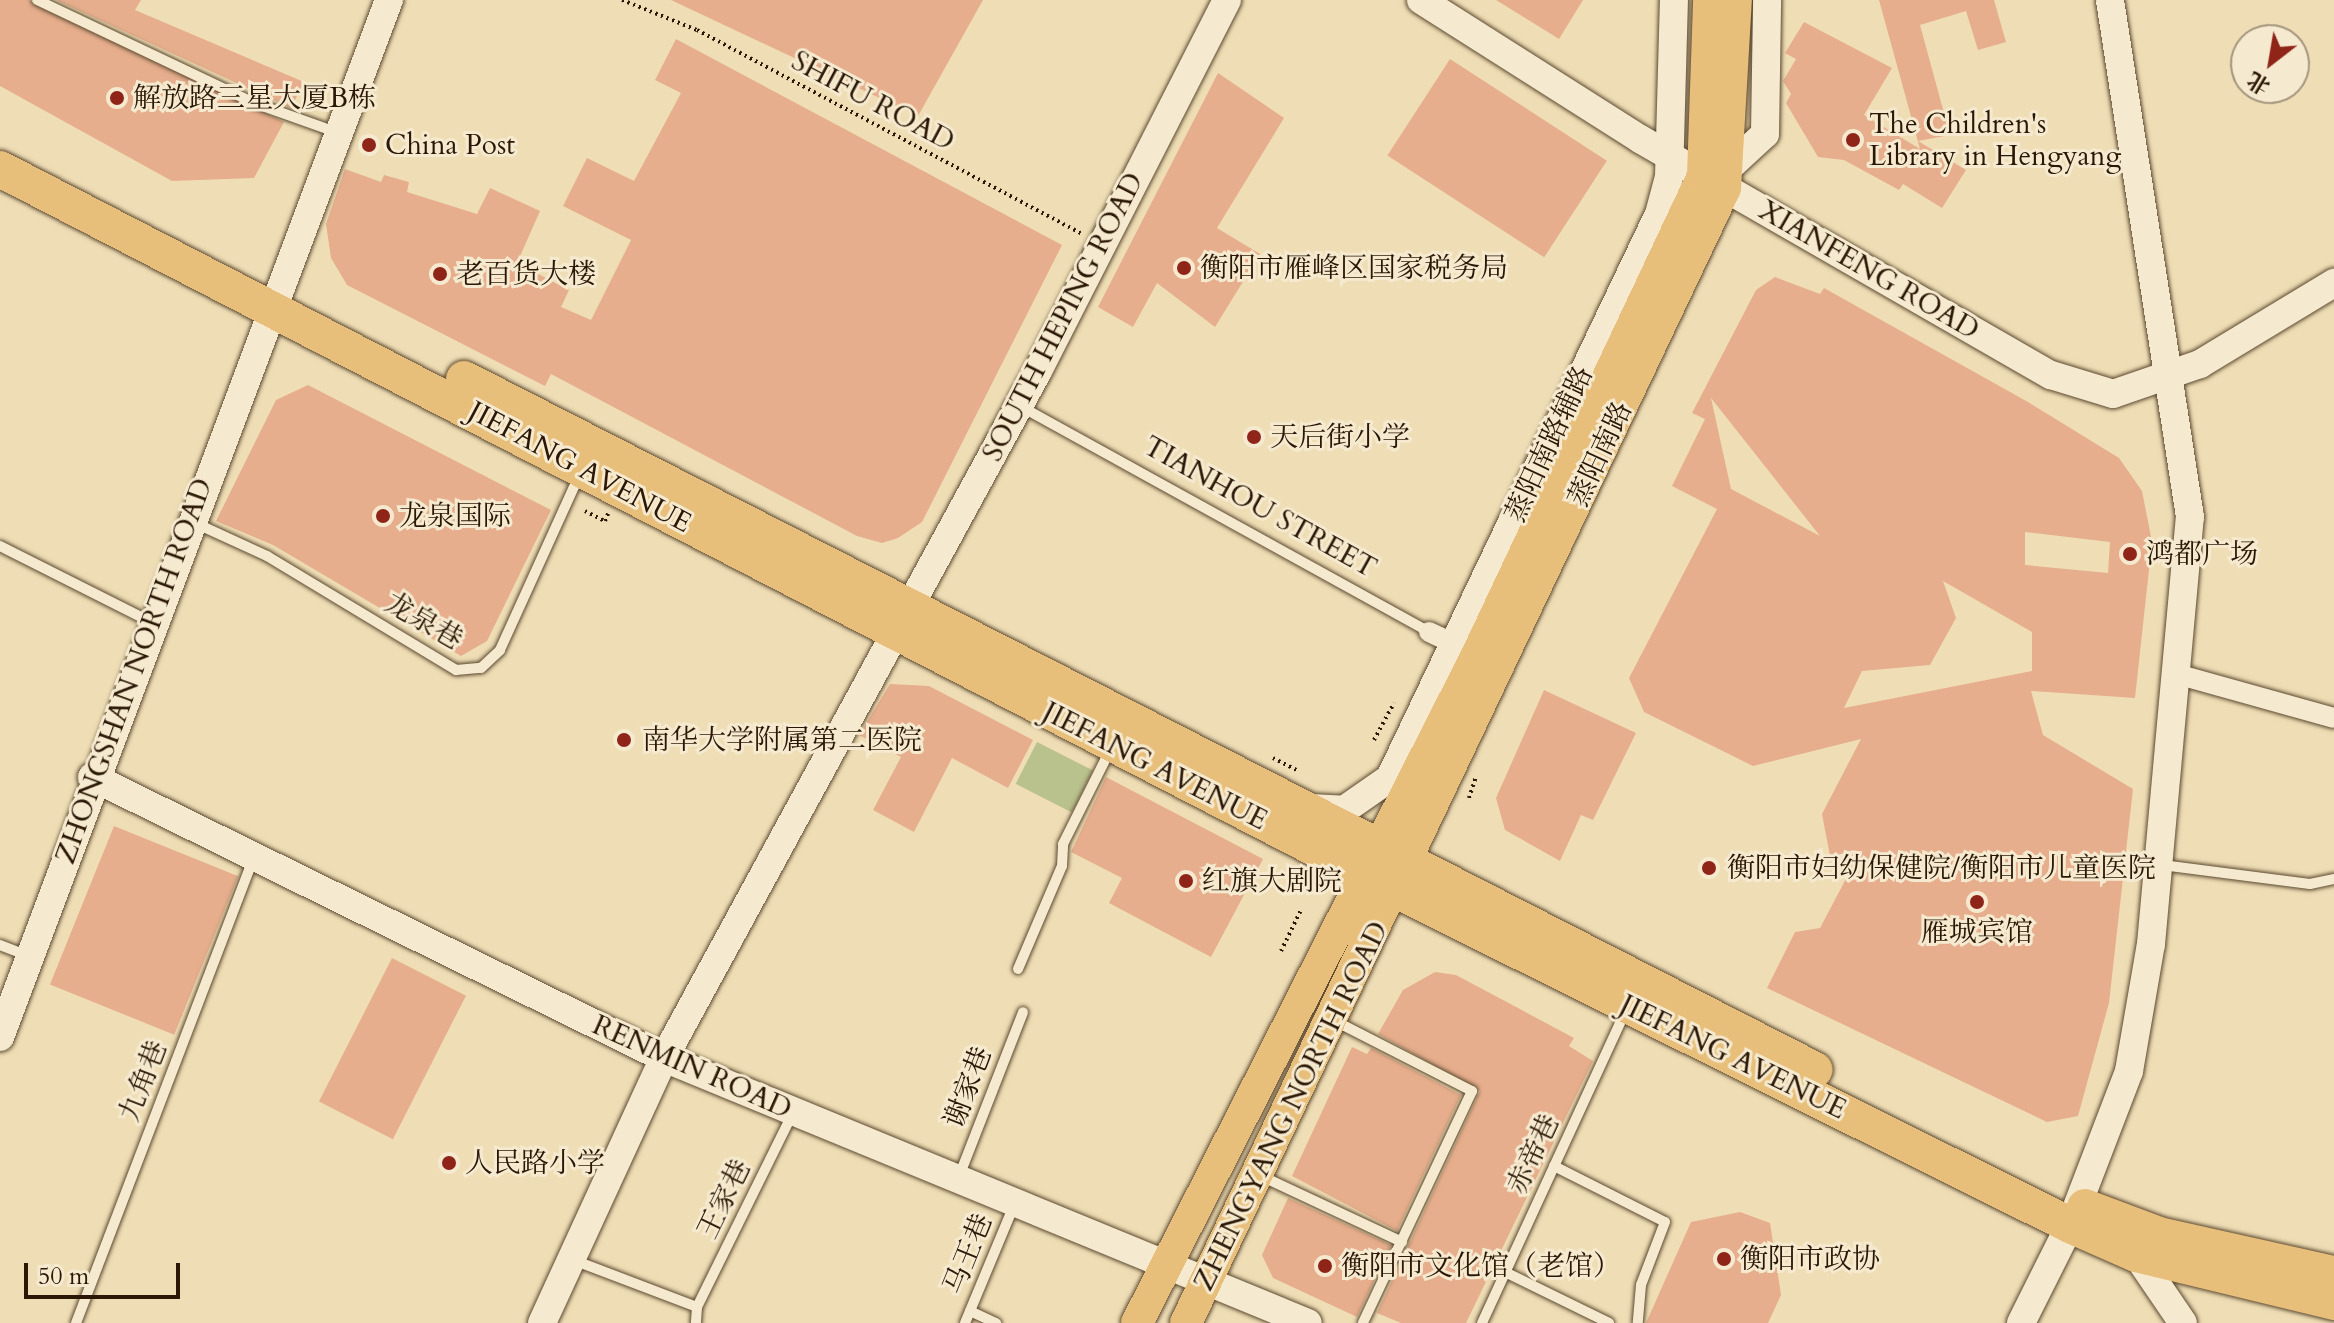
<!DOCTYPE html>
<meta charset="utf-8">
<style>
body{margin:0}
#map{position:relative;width:2334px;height:1323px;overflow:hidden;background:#efdeb5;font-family:Cardo,"Noto Serif SC",serif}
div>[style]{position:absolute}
.green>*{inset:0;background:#b9c18d;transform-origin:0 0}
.building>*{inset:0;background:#e6ae8c;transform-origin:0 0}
.path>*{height:4px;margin-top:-2px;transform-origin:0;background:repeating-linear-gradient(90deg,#2b1705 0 2px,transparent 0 6px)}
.roads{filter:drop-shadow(0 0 2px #5c4931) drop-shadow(0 0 2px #5c4931)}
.lane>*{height:10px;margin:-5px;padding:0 5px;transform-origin:5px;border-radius:5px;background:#f5eacf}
.street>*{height:20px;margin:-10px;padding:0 10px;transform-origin:10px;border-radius:10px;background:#f5eacf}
.secondary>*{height:28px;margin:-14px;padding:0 14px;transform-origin:14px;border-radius:14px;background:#f5eacf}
.primary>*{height:32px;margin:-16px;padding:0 16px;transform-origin:16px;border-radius:16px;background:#e8bf7a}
.highway>*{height:36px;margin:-18px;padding:0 18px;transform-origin:18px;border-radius:18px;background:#e8bf7a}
.dots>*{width:22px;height:22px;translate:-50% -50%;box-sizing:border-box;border:4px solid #f5eacf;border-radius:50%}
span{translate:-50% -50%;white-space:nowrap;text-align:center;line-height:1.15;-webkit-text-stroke:6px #f5eacf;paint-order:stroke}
.poi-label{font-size:28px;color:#2b1705}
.left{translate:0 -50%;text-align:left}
.street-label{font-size:28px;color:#2b1705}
.north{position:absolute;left:2230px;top:24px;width:80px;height:80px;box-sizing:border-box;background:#f5eacf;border:2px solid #a4967e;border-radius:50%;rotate:211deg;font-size:22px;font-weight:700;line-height:32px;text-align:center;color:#2b1705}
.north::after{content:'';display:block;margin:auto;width:28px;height:36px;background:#8f2418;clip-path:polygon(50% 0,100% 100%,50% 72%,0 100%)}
.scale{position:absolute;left:24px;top:1263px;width:156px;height:36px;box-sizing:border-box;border:4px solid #2b1705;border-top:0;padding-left:10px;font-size:24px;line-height:28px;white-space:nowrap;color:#2b1705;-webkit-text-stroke:6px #f5eacf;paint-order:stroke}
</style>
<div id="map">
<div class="green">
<div style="left:1037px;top:742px;width:63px;height:47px;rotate:27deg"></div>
</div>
<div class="building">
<div style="clip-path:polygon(0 0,29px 0,284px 122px,254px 178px,172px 181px,0 86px)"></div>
<div style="clip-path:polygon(56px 0,141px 0,135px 10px,304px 82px,291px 108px)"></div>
<div style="clip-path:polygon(671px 0,983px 0,918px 116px)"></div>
<div style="clip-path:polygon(1496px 0,1583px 0,1559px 39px)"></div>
<div style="clip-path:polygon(1879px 0,1994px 0,2006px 42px,1978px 50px,1966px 11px,1920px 25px,1950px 135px,1918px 141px,1966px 170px,1942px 208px,1903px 184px,1899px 190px,1844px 160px,1818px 157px,1786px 103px,1791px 94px,1783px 81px,1796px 59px,1785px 53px,1804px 22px,1892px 68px,1864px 115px,1920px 149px)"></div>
<div style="clip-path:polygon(676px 39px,1062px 245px,922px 522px,898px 538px,882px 543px,857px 536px,551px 374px,545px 386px,347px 285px,331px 258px,326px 224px,345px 169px,381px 182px,384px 175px,409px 182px,407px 192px,477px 214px,490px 188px,540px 211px,517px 263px,569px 290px,561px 307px,591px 320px,631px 240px,563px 206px,587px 158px,634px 181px,681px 93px,655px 80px)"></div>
<div style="left:1450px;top:59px;width:187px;height:115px;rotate:33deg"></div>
<div style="clip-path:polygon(1218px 73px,1284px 118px,1217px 228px,1260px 254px,1215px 327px,1157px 283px,1133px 327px,1098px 307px)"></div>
<div style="clip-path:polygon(evenodd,1775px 277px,1820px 294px,1824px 288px,2028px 402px,2119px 458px,2142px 491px,2152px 542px,2135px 698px,2031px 691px,2043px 735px,2133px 789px,2109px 1003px,2078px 1116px,2047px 1122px,1767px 988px,1795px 932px,1820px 928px,1848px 875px,1831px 861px,1822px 814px,1861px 739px,1753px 766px,1644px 712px,1629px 678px,1717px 509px,1672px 486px,1705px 419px,1692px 413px,1756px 290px,1775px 277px,1711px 398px,1820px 536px,1731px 489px,1711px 398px,1775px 277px,2025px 532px,2110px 542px,2108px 573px,2025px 565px,2025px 532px,1775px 277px,1943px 581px,2032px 632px,2032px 671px,1844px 708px,1862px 671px,1930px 665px,1956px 618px,1943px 581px)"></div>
<div style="clip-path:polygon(308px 385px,551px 510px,487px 641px,461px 656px,273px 545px,216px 521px,276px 400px)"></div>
<div style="clip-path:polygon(890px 684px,929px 686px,1033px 740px,1008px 788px,952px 758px,914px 832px,873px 810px,901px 757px,859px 735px)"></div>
<div style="clip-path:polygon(1544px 690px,1636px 733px,1593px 820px,1581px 815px,1560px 861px,1505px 830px,1496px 798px)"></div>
<div style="clip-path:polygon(1106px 777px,1263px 859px,1211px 957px,1109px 903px,1122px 878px,1071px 852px)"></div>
<div style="left:114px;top:826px;width:134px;height:171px;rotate:22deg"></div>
<div style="left:392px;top:958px;width:83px;height:161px;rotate:27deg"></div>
<div style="clip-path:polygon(1435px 972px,1456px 975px,1574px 1038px,1569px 1046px,1593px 1061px,1466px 1323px,1401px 1323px,1377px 1313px,1480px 1091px,1378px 1034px,1403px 990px)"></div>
<div style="clip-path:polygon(1352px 1047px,1367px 1054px,1371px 1048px,1461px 1095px,1397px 1231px,1292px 1176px)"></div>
<div style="clip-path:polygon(1288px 1198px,1391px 1245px,1357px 1317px,1273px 1278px,1262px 1255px)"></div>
<div style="clip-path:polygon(1740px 1212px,1770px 1223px,1781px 1295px,1768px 1323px,1646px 1323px,1691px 1222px)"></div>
</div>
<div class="path">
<div style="left:622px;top:0;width:81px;rotate:21.8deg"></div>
<div style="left:697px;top:30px;width:436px;rotate:27.9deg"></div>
<div style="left:585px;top:511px;width:22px;rotate:27deg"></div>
<div style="left:605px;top:521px;width:8px;rotate:-67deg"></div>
<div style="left:1374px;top:740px;width:42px;rotate:-61.6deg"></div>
<div style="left:1273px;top:758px;width:28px;rotate:27deg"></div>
<div style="left:1469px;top:798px;width:22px;rotate:-72deg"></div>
<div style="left:1281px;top:951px;width:46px;rotate:-64deg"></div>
</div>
<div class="roads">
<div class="lane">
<div style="left:37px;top:0;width:240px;rotate:25.4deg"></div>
<div style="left:254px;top:103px;width:87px;rotate:19.5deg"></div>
<div style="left:1020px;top:406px;width:467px;rotate:28.9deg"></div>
<div style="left:195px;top:523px;width:79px;rotate:24.6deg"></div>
<div style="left:267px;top:556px;width:221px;rotate:31.1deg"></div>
<div style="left:456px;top:670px;width:25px;rotate:-5deg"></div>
<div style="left:481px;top:668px;width:26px;rotate:-43deg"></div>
<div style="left:500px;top:650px;width:193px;rotate:-65.6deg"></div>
<div style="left:0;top:546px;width:169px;rotate:26.7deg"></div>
<div style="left:2162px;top:865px;width:149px;rotate:7.3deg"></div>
<div style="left:2310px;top:884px;width:25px;rotate:-12deg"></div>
<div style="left:0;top:945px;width:30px;rotate:21deg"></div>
<div style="left:1018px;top:969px;width:112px;rotate:-66.9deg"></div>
<div style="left:1062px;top:866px;width:22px;rotate:-87deg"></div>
<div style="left:1063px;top:844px;width:105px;rotate:-63.4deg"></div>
<div style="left:1335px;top:1021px;width:154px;rotate:27.1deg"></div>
<div style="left:1472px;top:1091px;width:256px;rotate:115.2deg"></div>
<div style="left:1554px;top:1166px;width:124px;rotate:26.8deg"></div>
<div style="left:1665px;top:1222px;width:67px;rotate:110.9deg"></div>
<div style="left:1641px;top:1285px;width:38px;rotate:95deg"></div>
<div style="left:1259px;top:1175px;width:158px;rotate:25.1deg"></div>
<div style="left:958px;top:1179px;width:179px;rotate:-68.7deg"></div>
<div style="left:576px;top:1261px;width:129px;rotate:20.8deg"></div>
<div style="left:697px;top:1307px;width:16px;rotate:94deg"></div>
<div style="left:1505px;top:1272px;width:116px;rotate:26.1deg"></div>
<div style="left:697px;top:1307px;width:216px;rotate:-63.7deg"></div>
<div style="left:970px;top:1311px;width:29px;rotate:25deg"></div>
<div style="left:76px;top:1323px;width:498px;rotate:-69.1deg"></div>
<div style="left:965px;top:1323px;width:130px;rotate:-67.4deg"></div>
<div style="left:1482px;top:1323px;width:342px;rotate:-65.3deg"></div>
</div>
<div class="street">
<div style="left:1429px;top:632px;width:40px;rotate:25deg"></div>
<div style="left:2173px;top:673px;width:167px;rotate:15.6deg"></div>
</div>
<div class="secondary">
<div style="left:1421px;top:0;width:259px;rotate:32.4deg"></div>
<div style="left:1640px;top:139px;width:474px;rotate:29.9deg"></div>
<div style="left:2051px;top:375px;width:65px;rotate:17deg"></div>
<div style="left:2113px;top:394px;width:92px;rotate:-19deg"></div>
<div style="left:2200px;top:364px;width:157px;rotate:-31.2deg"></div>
<div style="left:1726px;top:170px;width:53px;rotate:-42.7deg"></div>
<div style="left:1765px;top:134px;width:134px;rotate:-89.1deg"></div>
<div style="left:92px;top:777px;width:637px;rotate:26.16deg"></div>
<div style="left:664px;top:1058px;width:696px;rotate:22.37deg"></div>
<div style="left:1310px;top:808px;width:34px;rotate:3deg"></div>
<div style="left:1344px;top:810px;width:56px;rotate:-34.8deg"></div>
<div style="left:1390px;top:778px;width:625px;rotate:-64.5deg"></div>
<div style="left:1659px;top:214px;width:38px;rotate:-75deg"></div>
<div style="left:1669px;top:177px;width:177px;rotate:-88.4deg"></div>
<div style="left:0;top:1037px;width:1108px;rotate:-69.44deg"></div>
<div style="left:2136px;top:1254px;width:83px;rotate:55.7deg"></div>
<div style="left:542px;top:1323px;width:292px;rotate:-65.3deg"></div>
<div style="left:664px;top:1058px;width:784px;rotate:-61.44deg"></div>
<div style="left:1039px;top:369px;width:414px;rotate:-63deg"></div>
<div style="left:2021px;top:1323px;width:110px;rotate:-63.4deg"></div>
<div style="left:2070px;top:1225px;width:165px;rotate:-69deg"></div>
<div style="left:2129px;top:1071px;width:129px;rotate:-80.2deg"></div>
<div style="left:2151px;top:944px;width:429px;rotate:-84.8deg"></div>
<div style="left:2190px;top:517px;width:523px;rotate:-98.8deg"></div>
</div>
<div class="primary">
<div style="left:1137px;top:1323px;width:750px;rotate:-63.02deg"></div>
<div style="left:1477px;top:655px;width:530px;rotate:-64.74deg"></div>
<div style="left:1703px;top:176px;width:176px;rotate:-88deg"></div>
<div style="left:1186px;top:1323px;width:1256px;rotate:-64.6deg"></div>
<div style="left:1725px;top:188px;width:188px;rotate:-86.7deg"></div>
</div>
<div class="highway">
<div style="left:0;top:169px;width:1571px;rotate:27.32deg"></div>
<div style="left:1396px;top:890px;width:753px;rotate:26.43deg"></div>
<div style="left:2070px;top:1225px;width:72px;rotate:23.7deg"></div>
<div style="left:2136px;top:1254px;width:204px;rotate:13.6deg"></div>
<div style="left:464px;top:379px;width:1517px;rotate:27.09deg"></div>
<div style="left:2085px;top:1207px;width:79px;rotate:20.7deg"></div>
<div style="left:2159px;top:1235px;width:179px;rotate:12.6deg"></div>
</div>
</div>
<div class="dots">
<div style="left:117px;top:98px;background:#8f2418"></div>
<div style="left:1853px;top:140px;background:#8f2418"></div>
<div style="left:369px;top:145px;background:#8f2418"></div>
<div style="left:1184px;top:268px;background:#8f2418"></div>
<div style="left:440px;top:274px;background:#8f2418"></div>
<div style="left:1254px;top:437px;background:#8f2418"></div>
<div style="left:383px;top:516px;background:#8f2418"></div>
<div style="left:2130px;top:554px;background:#8f2418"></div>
<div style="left:624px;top:740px;background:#8f2418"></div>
<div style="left:1709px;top:868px;background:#8f2418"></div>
<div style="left:1186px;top:881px;background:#8f2418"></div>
<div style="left:1977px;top:902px;background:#8f2418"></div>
<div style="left:449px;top:1163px;background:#8f2418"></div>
<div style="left:1724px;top:1259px;background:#8f2418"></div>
<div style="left:1325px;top:1266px;background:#8f2418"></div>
</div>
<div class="poi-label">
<span class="left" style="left:133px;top:98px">解放路三星大厦B栋</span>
<span class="left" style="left:1869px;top:140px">The Children's<br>Library in Hengyang</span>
<span class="left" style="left:385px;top:145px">China Post</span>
<span class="left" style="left:1200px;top:268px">衡阳市雁峰区国家税务局</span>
<span class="left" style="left:456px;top:274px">老百货大楼</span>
<span class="left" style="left:1270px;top:437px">天后街小学</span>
<span class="left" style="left:399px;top:516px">龙泉国际</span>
<span class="left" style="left:2146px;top:554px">鸿都广场</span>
<span class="left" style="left:642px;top:740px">南华大学附属第二医院</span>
<span class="left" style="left:1727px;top:868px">衡阳市妇幼保健院/衡阳市儿童医院</span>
<span class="left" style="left:1202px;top:881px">红旗大剧院</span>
<span style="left:1977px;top:932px">雁城宾馆</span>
<span class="left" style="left:465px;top:1163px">人民路小学</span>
<span class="left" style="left:1740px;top:1259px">衡阳市政协</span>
<span class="left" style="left:1341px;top:1266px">衡阳市文化馆（老馆）</span>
</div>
<div class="street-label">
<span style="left:873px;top:101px;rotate:28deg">SHIFU ROAD</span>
<span style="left:1869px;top:270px;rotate:30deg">XIANFENG ROAD</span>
<span style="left:1063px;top:317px;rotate:-63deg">SOUTH HEPING ROAD</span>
<span style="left:1549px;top:444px;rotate:-65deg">蒸阳南路辅路</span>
<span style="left:1600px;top:454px;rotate:-65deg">蒸阳南路</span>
<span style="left:580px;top:467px;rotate:28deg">JIEFANG AVENUE</span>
<span style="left:1260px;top:507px;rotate:29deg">TIANHOU STREET</span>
<span style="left:424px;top:621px;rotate:30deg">龙泉巷</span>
<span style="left:134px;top:671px;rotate:-70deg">ZHONGSHAN NORTH ROAD</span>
<span style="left:1155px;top:766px;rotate:27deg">JIEFANG AVENUE</span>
<span style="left:1733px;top:1057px;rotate:26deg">JIEFANG AVENUE</span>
<span style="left:692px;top:1067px;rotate:24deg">RENMIN ROAD</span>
<span style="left:143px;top:1081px;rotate:-69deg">九角巷</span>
<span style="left:968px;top:1087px;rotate:-69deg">谢家巷</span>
<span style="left:1291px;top:1106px;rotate:-64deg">ZHENGYANG NORTH ROAD</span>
<span style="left:1533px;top:1154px;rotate:-65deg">赤帝巷</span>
<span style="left:724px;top:1199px;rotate:-64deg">王家巷</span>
<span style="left:968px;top:1254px;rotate:-68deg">马王巷</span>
</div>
<div class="north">北</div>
<div class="scale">50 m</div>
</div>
